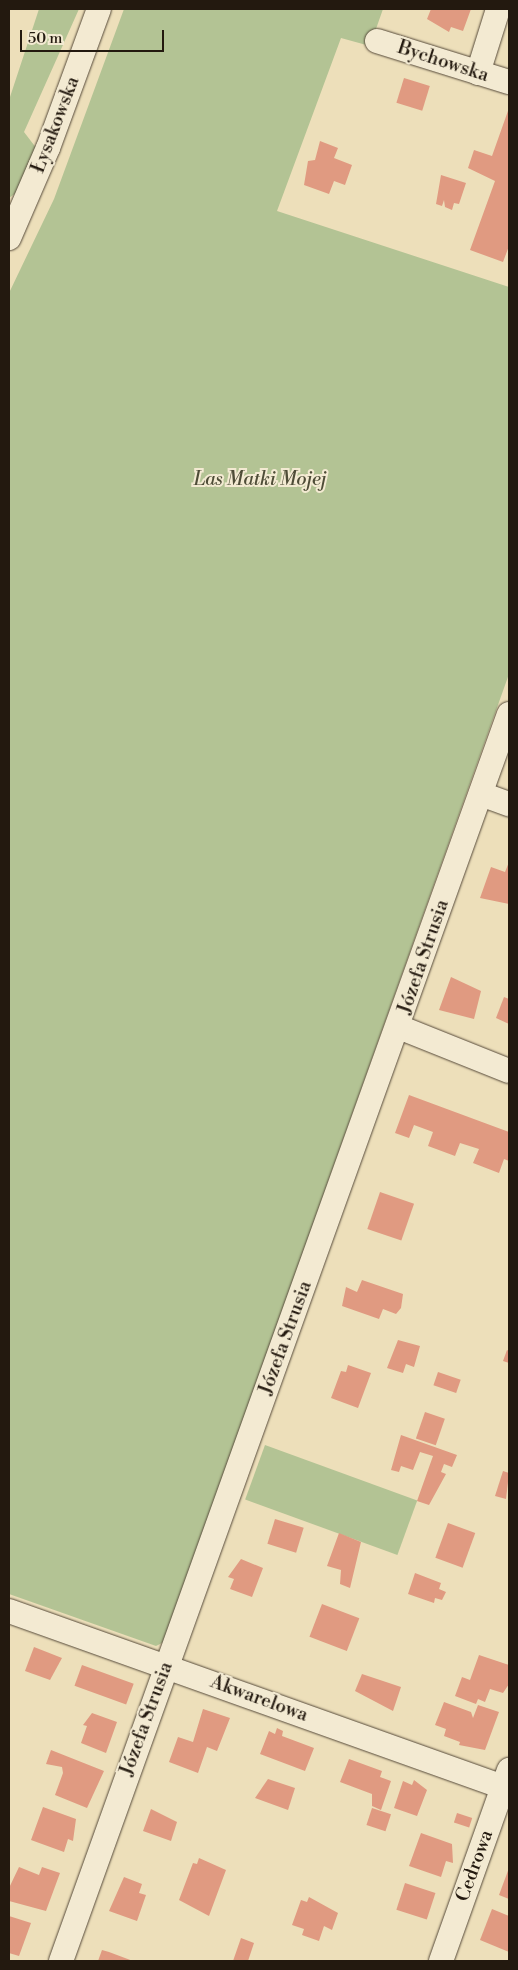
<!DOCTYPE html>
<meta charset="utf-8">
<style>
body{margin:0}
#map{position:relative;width:518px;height:1970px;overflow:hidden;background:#eddfba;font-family:"Libre Bodoni",serif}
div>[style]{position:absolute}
.green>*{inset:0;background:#b3c394;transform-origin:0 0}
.building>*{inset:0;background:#e09a81;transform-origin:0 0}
.roads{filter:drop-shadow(0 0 1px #564a3a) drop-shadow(0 0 1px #564a3a)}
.minor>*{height:24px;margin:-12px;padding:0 12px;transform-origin:12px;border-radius:12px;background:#f3ead2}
span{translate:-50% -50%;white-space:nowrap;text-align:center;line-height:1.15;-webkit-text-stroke:4px #f3ead2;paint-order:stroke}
.street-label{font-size:19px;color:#23190f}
.park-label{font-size:19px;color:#4e4c37;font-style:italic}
.frame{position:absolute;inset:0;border:10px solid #23190f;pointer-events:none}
.scale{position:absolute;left:20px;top:30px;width:144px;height:22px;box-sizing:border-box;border:2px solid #23190f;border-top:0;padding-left:6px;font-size:15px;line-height:18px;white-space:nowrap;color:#23190f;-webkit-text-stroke:4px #f3ead2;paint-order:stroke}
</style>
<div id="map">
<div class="green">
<div style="clip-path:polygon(39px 9px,79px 9px,24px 132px,37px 149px,16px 193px,9px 198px,9px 100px)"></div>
<div style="clip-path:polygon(124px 9px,383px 9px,370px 46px,341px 38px,277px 211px,509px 287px,509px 674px,164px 1642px,156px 1646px,9px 1594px,9px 293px,54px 199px)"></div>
<div style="left:265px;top:1445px;width:162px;height:58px;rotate:20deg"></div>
</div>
<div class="building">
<div style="clip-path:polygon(431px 9px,471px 9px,463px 31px,451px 27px,449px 32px,427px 19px)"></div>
<div style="left:404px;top:78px;width:27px;height:26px;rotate:17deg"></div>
<div style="clip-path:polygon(509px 108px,509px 246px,503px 262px,470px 250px,495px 181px,468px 168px,474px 150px,492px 156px)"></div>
<div style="clip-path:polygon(320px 141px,338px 148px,334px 158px,352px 165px,345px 185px,334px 181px,329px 194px,304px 185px,308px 161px,315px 160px)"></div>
<div style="clip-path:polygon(441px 175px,466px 183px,459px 204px,454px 203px,452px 210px,445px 207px,444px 200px,442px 206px,436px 204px)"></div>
<div style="clip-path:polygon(509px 862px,509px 904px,480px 898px,491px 867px,505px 872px)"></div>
<div style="clip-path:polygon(451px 977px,481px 991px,474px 1019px,439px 1010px)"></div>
<div style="clip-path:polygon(504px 997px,509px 999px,509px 1024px,496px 1018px)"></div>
<div style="clip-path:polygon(409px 1095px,509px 1132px,509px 1161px,504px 1159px,499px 1173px,473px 1163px,479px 1149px,460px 1143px,455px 1156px,428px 1146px,433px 1132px,414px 1125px,409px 1138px,395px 1133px)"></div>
<div style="left:380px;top:1192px;width:36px;height:39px;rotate:19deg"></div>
<div style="clip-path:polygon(362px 1280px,403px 1294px,401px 1308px,396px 1314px,383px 1309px,379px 1319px,342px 1306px,346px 1287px,357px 1292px)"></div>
<div style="clip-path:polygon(398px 1340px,420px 1346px,414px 1367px,406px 1364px,403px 1373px,387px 1368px)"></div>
<div style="clip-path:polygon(507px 1350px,509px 1351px,509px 1363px,503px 1361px)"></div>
<div style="clip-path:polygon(348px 1365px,371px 1373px,358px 1408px,331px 1398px,341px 1371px,346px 1372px)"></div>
<div style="left:438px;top:1372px;width:24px;height:14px;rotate:19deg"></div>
<div style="left:425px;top:1412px;width:21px;height:28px;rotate:19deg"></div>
<div style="clip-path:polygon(401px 1435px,457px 1455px,452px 1467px,444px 1464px,441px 1472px,446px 1474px,429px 1505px,417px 1501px,433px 1456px,420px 1452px,413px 1470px,401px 1466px,399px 1472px,391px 1470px)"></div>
<div style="clip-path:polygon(503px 1471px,509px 1473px,506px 1499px,495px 1496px)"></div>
<div style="left:275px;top:1519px;width:30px;height:26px;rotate:17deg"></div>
<div style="left:448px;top:1523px;width:29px;height:37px;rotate:20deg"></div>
<div style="clip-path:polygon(339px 1533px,361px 1542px,350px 1588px,340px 1584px,341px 1570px,327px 1566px)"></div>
<div style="clip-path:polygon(241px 1559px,263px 1568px,252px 1597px,230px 1589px,234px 1579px,228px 1577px)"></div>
<div style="clip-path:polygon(415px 1573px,441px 1583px,439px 1589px,446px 1592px,442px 1600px,435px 1598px,434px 1603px,408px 1594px)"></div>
<div style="left:322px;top:1604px;width:40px;height:35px;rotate:21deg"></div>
<div style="clip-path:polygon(34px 1647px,62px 1658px,50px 1680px,25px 1671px)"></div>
<div style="clip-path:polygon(479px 1655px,509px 1665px,509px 1684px,503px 1693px,490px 1689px,485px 1702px,478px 1699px,476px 1704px,455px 1696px,462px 1677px,470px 1680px)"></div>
<div style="left:82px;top:1665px;width:55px;height:22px;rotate:20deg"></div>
<div style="clip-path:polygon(362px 1674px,401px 1687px,393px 1711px,355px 1691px)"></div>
<div style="clip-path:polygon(444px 1702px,471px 1712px,473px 1718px,478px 1705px,499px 1712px,485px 1750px,459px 1745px,460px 1742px,444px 1736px,446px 1729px,435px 1725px)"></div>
<div style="clip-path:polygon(203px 1709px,230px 1718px,217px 1751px,207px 1747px,198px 1773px,169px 1762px,178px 1737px,193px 1742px)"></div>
<div style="clip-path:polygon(92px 1713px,117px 1722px,106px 1753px,81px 1743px,87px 1726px,83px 1725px)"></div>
<div style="clip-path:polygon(277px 1728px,283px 1731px,282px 1736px,314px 1748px,305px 1771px,260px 1754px,269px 1731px,275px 1734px)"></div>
<div style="clip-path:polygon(51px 1750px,104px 1771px,87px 1808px,55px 1795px,63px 1773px,62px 1767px,46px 1764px)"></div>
<div style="clip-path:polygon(349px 1759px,382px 1771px,380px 1777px,391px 1781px,381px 1810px,372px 1806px,372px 1794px,340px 1782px)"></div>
<div style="clip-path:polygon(268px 1779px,295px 1788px,288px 1810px,255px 1798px)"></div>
<div style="clip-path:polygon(414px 1780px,427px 1790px,417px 1816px,394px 1808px,403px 1781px,412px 1785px)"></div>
<div style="clip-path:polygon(43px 1807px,76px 1819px,73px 1841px,68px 1839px,64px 1852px,31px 1840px)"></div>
<div style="left:372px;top:1808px;width:20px;height:18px;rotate:18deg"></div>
<div style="clip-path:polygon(151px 1809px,177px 1822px,171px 1841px,143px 1831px)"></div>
<div style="left:457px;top:1813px;width:16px;height:10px;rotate:18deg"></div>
<div style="clip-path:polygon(421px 1833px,452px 1844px,453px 1863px,446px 1861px,441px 1877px,409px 1866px)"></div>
<div style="clip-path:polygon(199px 1858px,226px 1870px,209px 1916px,179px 1900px,193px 1863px,197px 1864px)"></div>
<div style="clip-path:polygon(19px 1867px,39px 1875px,42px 1867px,60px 1873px,46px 1911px,9px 1901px,9px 1888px)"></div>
<div style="clip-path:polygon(509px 1868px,509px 1899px,499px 1895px)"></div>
<div style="clip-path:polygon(124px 1877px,142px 1884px,139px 1893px,146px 1895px,137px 1921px,109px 1911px)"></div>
<div style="left:405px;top:1883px;width:32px;height:28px;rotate:18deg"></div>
<div style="clip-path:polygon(309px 1897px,338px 1913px,332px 1930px,324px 1926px,319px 1941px,302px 1935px,304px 1929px,292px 1925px,301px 1900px,307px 1902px)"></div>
<div style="clip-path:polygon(492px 1909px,509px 1916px,509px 1952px,480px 1940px)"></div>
<div style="clip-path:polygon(9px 1916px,31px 1923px,19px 1956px,9px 1953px)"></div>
<div style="clip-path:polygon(241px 1938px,254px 1943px,248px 1961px,233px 1961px)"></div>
<div style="clip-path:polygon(102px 1950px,109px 1952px,133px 1961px,98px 1961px)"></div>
</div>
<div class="roads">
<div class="minor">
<div style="left:377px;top:41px;width:138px;rotate:17.3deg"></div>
<div style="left:478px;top:73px;width:67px;rotate:-72.6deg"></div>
<div style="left:9px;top:238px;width:98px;rotate:-66.6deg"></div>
<div style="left:48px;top:148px;width:148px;rotate:-69.9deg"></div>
<div style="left:481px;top:794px;width:30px;rotate:20deg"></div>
<div style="left:399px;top:1027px;width:118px;rotate:21.8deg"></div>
<div style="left:9px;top:1611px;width:531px;rotate:19.6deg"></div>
<div style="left:61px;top:1961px;width:1325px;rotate:-70.24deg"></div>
<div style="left:441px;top:1961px;width:203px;rotate:-70.4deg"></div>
</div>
</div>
<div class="street-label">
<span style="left:443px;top:62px;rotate:18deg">Bychowska</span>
<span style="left:56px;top:125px;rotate:-69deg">Łysakowska</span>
<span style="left:424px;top:957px;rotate:-71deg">Józefa Strusia</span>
<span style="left:286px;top:1338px;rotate:-70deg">Józefa Strusia</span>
<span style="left:259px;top:1699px;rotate:20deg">Akwarelowa</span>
<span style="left:147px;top:1719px;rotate:-70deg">Józefa Strusia</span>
<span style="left:475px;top:1866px;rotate:-70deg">Cedrowa</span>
</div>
<div class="park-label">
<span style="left:260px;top:480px">Las Matki Mojej</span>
</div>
<div class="frame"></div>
<div class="scale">50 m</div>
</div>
